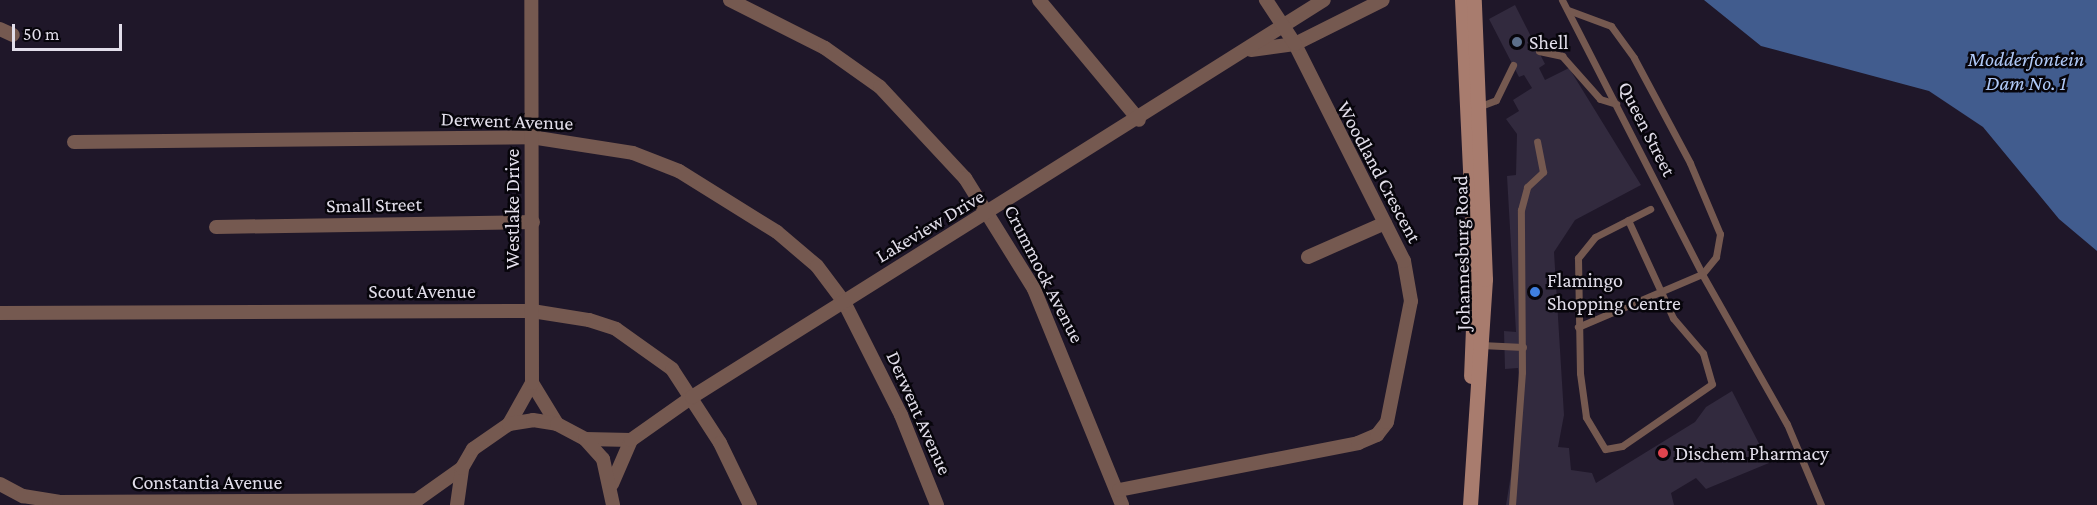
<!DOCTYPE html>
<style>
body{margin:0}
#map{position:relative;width:2097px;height:505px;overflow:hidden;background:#1f1729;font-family:"Crimson Pro",serif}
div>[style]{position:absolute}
.water>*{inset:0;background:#415c8e}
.building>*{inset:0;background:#322a3e}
.lane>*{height:7px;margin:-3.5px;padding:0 3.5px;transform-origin:3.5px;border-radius:3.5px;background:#755950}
.street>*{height:14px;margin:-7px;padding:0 7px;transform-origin:7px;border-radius:7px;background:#755950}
.secondary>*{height:15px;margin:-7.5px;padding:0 7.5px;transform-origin:7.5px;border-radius:7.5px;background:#a87c6e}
.dots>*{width:16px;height:16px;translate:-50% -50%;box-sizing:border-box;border:3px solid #07050b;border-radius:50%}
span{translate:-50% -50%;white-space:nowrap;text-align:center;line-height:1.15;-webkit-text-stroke:5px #07050b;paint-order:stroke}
.poi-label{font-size:20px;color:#e2deea}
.left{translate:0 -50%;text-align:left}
.street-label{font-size:20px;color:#e2deea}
.water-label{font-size:21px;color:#afc8f6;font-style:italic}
.scale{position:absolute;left:12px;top:24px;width:110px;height:27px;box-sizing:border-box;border:3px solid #e2deea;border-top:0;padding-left:8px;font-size:18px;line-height:21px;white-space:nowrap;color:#e2deea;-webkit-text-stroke:4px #07050b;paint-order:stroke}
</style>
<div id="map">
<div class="water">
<div style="clip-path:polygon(1704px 0,2097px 0,2097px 251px,2059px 219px,1983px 127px,1929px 91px,1761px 46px)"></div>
</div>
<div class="building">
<div style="clip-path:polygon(1515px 5px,1545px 64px,1539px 68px,1545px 80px,1569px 68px,1641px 185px,1575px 220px,1554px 252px,1564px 415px,1558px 447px,1569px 448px,1571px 470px,1592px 473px,1596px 483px,1695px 422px,1706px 407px,1732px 391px,1769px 463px,1706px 489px,1696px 478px,1671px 493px,1674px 505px,1506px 505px,1521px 414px,1518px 368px,1505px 369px,1504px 331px,1516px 332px,1507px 176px,1516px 175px,1517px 134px,1506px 119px,1519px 111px,1513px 100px,1532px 88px,1524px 75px,1519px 77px,1489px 19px)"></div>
</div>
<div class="lane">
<div style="left:1562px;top:0;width:308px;rotate:62.9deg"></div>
<div style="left:1702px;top:274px;width:172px;rotate:60.5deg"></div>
<div style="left:1787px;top:424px;width:88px;rotate:67.2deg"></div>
<div style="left:1568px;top:10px;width:46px;rotate:20.4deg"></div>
<div style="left:1611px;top:26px;width:39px;rotate:54deg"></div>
<div style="left:1634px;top:58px;width:119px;rotate:61.9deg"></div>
<div style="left:1690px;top:163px;width:77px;rotate:67.1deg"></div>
<div style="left:1720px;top:234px;width:23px;rotate:100deg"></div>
<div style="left:1716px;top:257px;width:22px;rotate:129deg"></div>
<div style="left:1702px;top:274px;width:135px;rotate:156.9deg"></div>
<div style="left:1539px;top:51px;width:24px;rotate:12deg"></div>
<div style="left:1562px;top:56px;width:57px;rotate:48.5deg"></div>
<div style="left:1600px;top:99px;width:17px;rotate:17deg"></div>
<div style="left:1478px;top:107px;width:19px;rotate:-21deg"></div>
<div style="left:1496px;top:100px;width:39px;rotate:-64deg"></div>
<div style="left:1628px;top:220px;width:108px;rotate:65.3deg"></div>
<div style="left:1673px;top:318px;width:46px;rotate:49.4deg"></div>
<div style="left:1703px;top:353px;width:32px;rotate:74deg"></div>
<div style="left:1712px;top:384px;width:109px;rotate:145.4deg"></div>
<div style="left:1622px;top:446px;width:17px;rotate:170deg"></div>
<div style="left:1605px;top:449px;width:37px;rotate:-121deg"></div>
<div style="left:1586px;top:417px;width:44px;rotate:-97.8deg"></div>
<div style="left:1580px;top:373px;width:115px;rotate:-91deg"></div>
<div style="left:1578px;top:258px;width:27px;rotate:-51deg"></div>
<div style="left:1595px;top:237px;width:62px;rotate:-27deg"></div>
<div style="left:1481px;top:345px;width:42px;rotate:2.7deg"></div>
<div style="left:1512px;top:505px;width:133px;rotate:-85.7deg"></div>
<div style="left:1522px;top:372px;width:162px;rotate:-90.4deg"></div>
<div style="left:1521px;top:210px;width:24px;rotate:-75deg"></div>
<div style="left:1527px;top:187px;width:22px;rotate:-43deg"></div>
<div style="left:1543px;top:172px;width:31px;rotate:-101deg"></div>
</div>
<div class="street">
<div style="left:730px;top:0;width:106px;rotate:26.8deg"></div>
<div style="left:825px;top:48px;width:67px;rotate:35.3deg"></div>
<div style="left:880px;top:87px;width:125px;rotate:47deg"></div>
<div style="left:965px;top:178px;width:131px;rotate:58.1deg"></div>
<div style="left:1034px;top:289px;width:233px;rotate:67.8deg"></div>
<div style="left:1039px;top:0;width:156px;rotate:50.2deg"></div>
<div style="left:0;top:29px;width:14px;rotate:25deg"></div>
<div style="left:1251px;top:50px;width:44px;rotate:-7.8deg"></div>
<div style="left:1295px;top:44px;width:98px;rotate:-26.6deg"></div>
<div style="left:74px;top:142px;width:457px;rotate:-0.6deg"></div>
<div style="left:531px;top:137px;width:103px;rotate:8.9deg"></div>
<div style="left:633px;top:153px;width:49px;rotate:21.4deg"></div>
<div style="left:679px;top:171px;width:115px;rotate:31.9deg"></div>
<div style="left:777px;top:232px;width:52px;rotate:40.4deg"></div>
<div style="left:817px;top:266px;width:45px;rotate:53.1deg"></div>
<div style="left:844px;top:302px;width:127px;rotate:63.2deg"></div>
<div style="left:901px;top:415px;width:97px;rotate:68.2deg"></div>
<div style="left:216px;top:227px;width:317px;rotate:-0.9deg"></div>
<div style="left:1308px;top:257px;width:84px;rotate:-23.8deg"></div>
<div style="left:0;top:313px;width:532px;rotate:-0.22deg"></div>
<div style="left:532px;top:311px;width:58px;rotate:9deg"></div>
<div style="left:589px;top:320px;width:28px;rotate:18deg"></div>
<div style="left:616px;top:329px;width:69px;rotate:35.5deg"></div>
<div style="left:672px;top:369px;width:88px;rotate:57deg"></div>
<div style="left:720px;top:443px;width:69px;rotate:64.2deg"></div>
<div style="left:532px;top:383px;width:48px;rotate:58.6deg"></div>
<div style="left:509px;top:424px;width:47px;rotate:-60.7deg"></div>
<div style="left:532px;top:383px;width:383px;rotate:-90.1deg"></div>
<div style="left:585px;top:439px;width:46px;rotate:1.2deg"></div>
<div style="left:0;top:484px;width:26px;rotate:28deg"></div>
<div style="left:23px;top:496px;width:36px;rotate:9deg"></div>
<div style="left:59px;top:502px;width:358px;rotate:-0.3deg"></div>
<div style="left:417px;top:500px;width:55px;rotate:-35.4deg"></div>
<div style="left:612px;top:484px;width:48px;rotate:-66.6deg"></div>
<div style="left:631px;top:440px;width:75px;rotate:-35.2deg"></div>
<div style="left:692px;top:397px;width:746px;rotate:-32.14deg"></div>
<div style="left:1119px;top:490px;width:244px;rotate:-11.1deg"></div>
<div style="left:1358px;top:443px;width:21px;rotate:-23deg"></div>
<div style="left:1377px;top:435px;width:16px;rotate:-52deg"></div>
<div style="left:1387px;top:422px;width:123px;rotate:-78.8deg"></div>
<div style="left:1411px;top:301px;width:41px;rotate:-99.9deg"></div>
<div style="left:1404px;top:261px;width:243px;rotate:-116.7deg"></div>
<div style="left:1295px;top:44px;width:53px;rotate:-123.4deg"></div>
<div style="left:457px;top:505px;width:37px;rotate:-82deg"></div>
<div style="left:462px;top:468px;width:22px;rotate:-60deg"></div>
<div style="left:473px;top:449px;width:44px;rotate:-34.8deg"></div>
<div style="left:509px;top:424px;width:24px;rotate:-9deg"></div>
<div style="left:533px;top:420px;width:24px;rotate:9deg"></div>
<div style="left:557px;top:424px;width:32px;rotate:28deg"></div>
<div style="left:585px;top:439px;width:27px;rotate:48deg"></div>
<div style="left:603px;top:459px;width:47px;rotate:77.7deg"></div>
</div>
<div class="secondary">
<div style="left:1462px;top:0;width:278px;rotate:87.3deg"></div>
<div style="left:1475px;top:278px;width:98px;rotate:92.3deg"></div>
<div style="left:1470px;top:505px;width:226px;rotate:-86.2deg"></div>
<div style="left:1485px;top:279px;width:279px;rotate:-92.3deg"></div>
</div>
<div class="dots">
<div style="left:1517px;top:42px;background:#5c6f8a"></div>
<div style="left:1535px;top:292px;background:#3f7fe0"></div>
<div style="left:1663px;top:453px;background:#e0444e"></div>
</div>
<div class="poi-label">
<span class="left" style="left:1529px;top:42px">Shell</span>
<span class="left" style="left:1547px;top:292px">Flamingo<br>Shopping Centre</span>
<span class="left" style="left:1675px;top:453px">Dischem Pharmacy</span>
</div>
<div class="street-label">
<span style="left:507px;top:121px;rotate:2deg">Derwent Avenue</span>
<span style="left:1647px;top:129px;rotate:63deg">Queen Street</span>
<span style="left:1379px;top:172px;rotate:62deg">Woodland Crescent</span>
<span style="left:374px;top:205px;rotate:-1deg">Small Street</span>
<span style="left:512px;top:209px;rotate:-90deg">Westlake Drive</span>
<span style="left:930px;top:226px;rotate:-31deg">Lakeview Drive</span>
<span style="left:1462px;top:253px;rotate:-91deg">Johannesburg Road</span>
<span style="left:1044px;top:274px;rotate:63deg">Crummock Avenue</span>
<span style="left:422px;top:291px">Scout Avenue</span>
<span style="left:919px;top:413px;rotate:66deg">Derwent Avenue</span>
<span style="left:207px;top:482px">Constantia Avenue</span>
</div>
<div class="water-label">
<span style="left:2026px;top:71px">Modderfontein<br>Dam No. 1</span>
</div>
<div class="scale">50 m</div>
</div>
